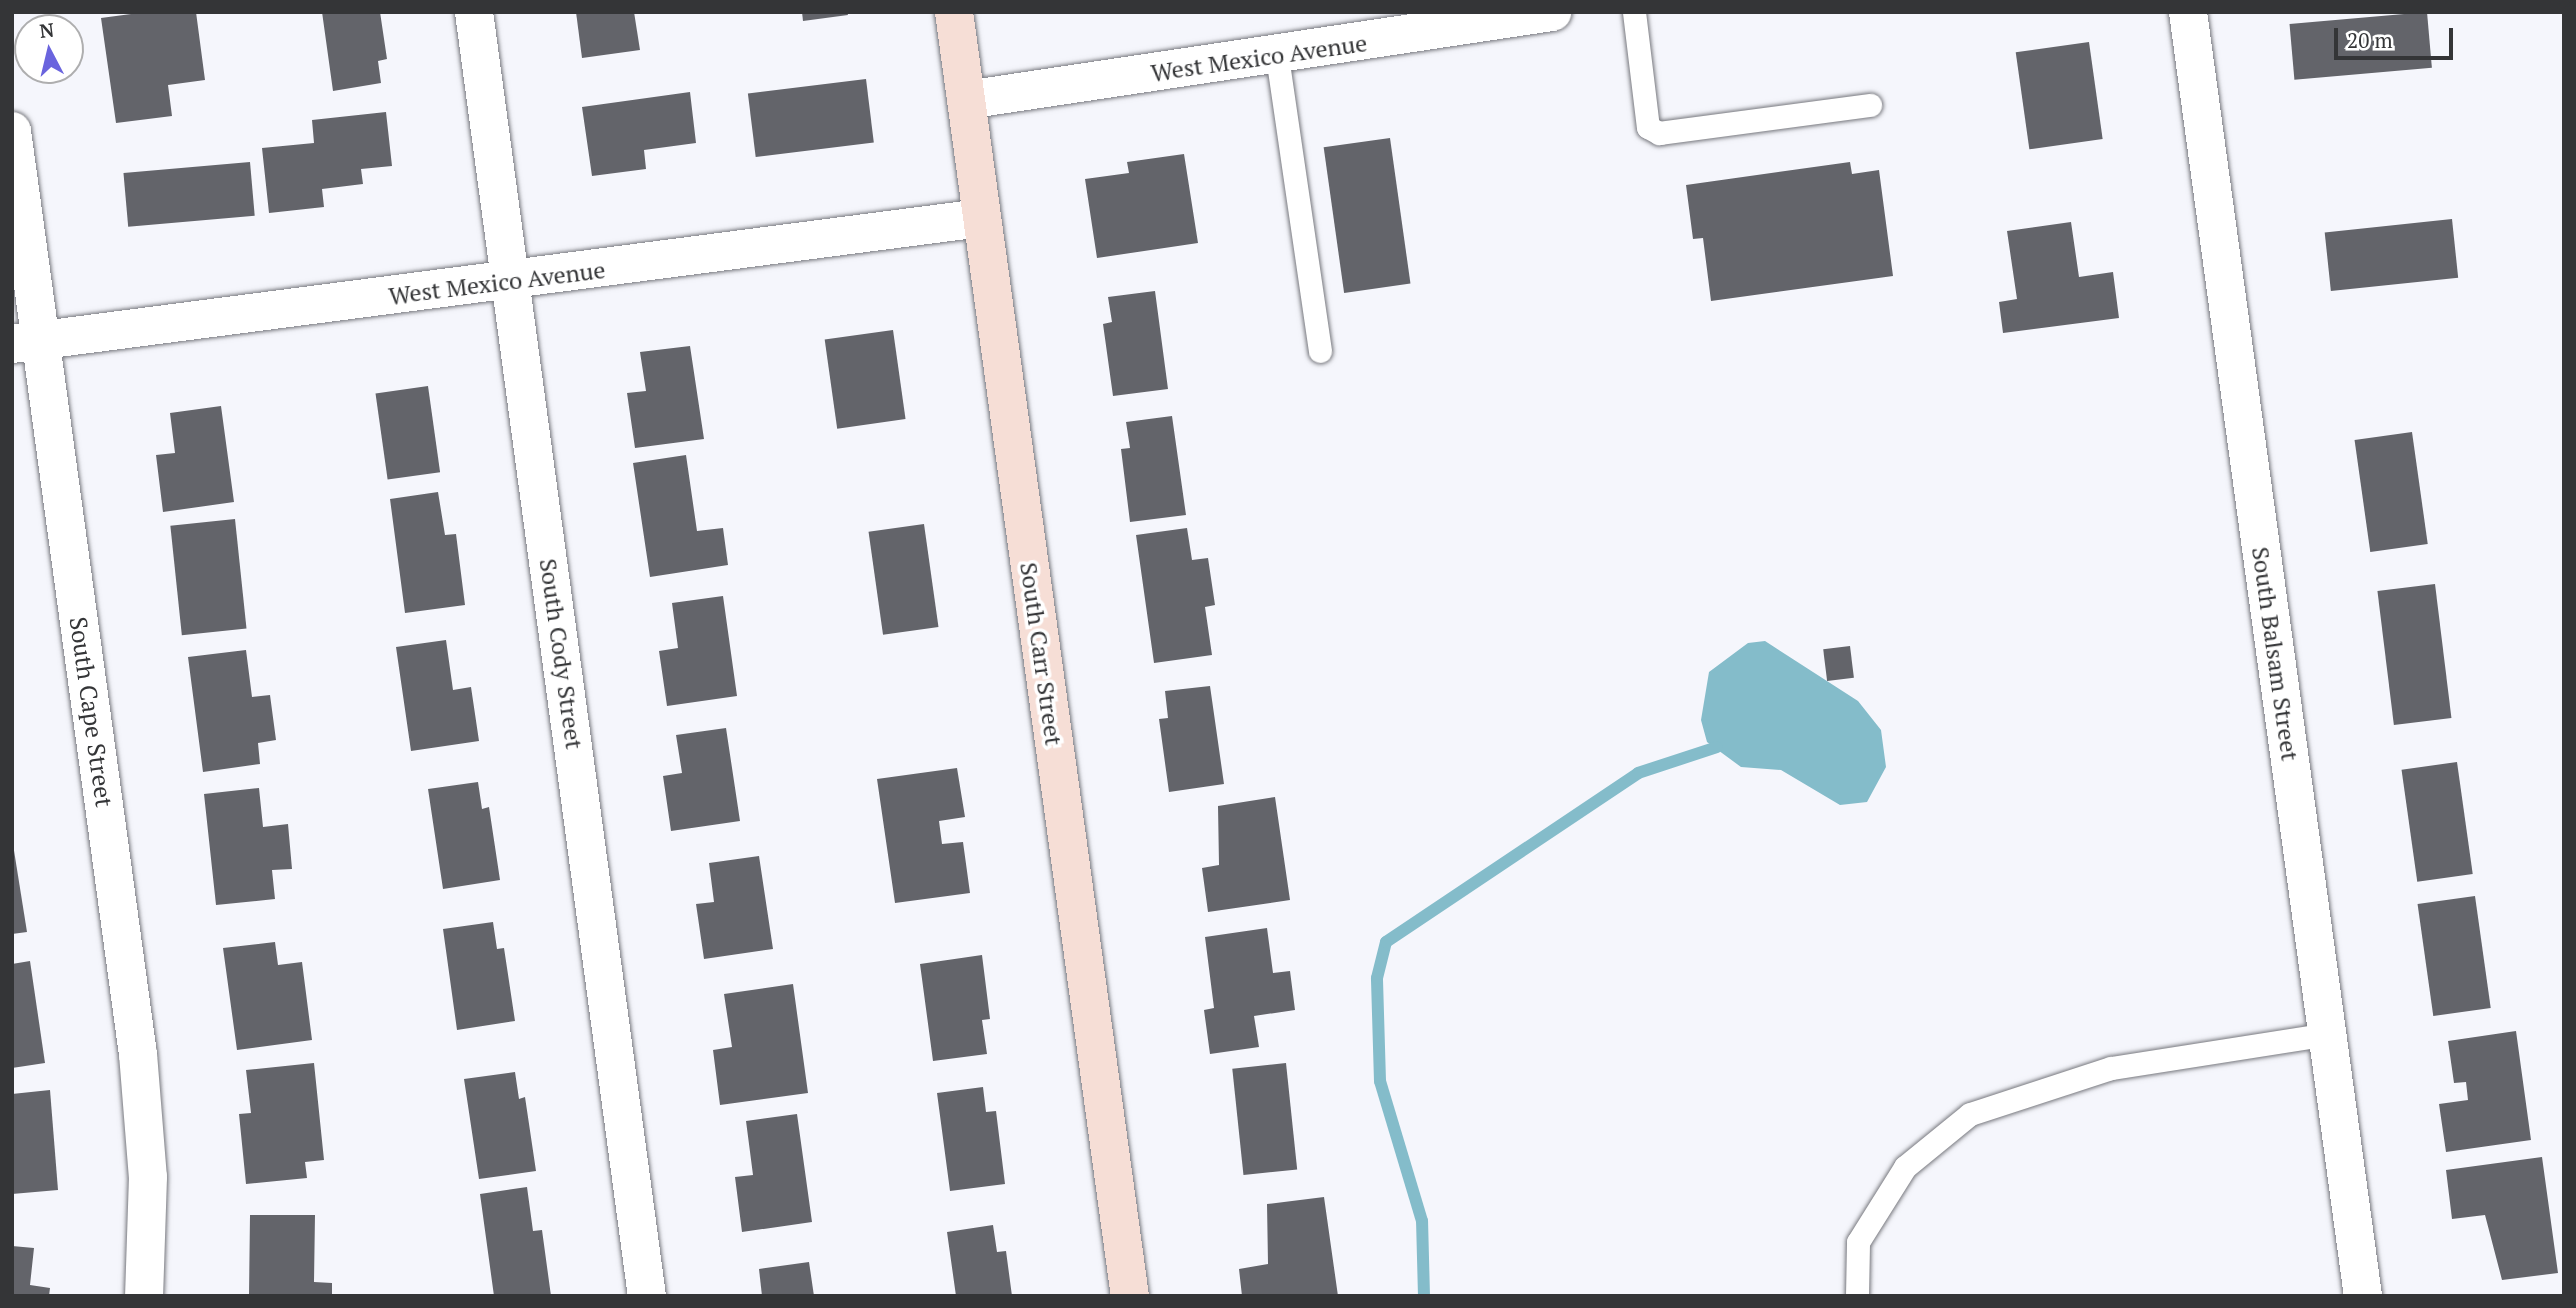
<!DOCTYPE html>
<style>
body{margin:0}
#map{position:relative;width:2576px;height:1308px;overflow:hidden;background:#f5f6fc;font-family:"PT Serif",serif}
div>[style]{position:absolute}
.water>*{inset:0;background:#84bcca}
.stream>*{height:12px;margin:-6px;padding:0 6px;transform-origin:6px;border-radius:6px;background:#84bcca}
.building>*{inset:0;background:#63646a;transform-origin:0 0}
.roads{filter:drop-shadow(0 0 2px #78797f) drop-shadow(0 0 2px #78797f)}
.lane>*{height:23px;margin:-11.5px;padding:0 11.5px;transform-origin:11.5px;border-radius:11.5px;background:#fff}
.street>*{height:38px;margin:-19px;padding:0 19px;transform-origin:19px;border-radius:19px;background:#fff}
.secondary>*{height:38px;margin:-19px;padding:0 19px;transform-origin:19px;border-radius:19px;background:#f6ded6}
span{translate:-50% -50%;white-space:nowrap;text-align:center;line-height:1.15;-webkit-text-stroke:7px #fff;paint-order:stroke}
.street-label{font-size:24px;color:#343537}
.frame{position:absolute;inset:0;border:14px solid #343537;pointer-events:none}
.north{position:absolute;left:14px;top:14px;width:70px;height:70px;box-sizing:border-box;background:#fff;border:2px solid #aeaeaf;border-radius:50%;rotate:353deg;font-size:19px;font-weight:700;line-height:28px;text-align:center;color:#343537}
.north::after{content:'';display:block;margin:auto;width:24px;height:32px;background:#6a64de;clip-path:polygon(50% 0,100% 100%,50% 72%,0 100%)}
.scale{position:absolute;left:2334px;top:28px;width:119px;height:32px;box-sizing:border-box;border:4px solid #343537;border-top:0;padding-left:9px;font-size:21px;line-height:24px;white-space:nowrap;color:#343537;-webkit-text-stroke:5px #fff;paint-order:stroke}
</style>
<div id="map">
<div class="water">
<div style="clip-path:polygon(1765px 641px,1858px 701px,1881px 730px,1886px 767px,1867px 802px,1840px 805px,1781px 770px,1741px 767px,1707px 742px,1701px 720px,1709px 672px,1748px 643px)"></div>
</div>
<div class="stream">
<div style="left:1424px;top:1296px;width:75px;rotate:-91.5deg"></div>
<div style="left:1422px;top:1221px;width:146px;rotate:-106.7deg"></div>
<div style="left:1380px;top:1081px;width:103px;rotate:-91.7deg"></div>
<div style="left:1377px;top:978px;width:37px;rotate:-76deg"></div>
<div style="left:1386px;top:942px;width:303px;rotate:-33.8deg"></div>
<div style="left:1638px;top:773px;width:83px;rotate:-18.2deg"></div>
</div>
<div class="building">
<div style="clip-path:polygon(146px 12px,196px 12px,205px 80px,168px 85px,172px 116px,116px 123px,101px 18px)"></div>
<div style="clip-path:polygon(322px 12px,380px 12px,387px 59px,378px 61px,381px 83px,333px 91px)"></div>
<div style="clip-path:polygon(576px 12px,634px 12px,640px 50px,582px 58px)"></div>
<div style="clip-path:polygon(802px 12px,847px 12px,848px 15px,803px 21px)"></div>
<div style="left:2427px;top:12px;width:56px;height:138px;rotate:85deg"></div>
<div style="left:2089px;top:42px;width:98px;height:74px;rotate:82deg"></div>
<div style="left:866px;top:79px;width:64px;height:119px;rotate:83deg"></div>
<div style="clip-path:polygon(690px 92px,696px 143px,644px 150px,646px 169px,592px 176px,582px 107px)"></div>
<div style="clip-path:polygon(386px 112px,392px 166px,361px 169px,363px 184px,322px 189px,324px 207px,269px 213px,262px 148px,314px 143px,312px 120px)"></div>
<div style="left:1390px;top:138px;width:147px;height:67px;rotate:82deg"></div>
<div style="clip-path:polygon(1184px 154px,1198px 243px,1097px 258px,1085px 179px,1129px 173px,1127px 162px)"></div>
<div style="left:250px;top:162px;width:54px;height:127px;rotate:85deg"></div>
<div style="clip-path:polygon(1850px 162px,1852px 174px,1879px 170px,1893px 276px,1711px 301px,1703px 238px,1693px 239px,1686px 185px)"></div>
<div style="left:2452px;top:219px;width:59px;height:128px;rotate:84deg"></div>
<div style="clip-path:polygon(2071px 222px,2079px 277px,2113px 272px,2119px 318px,2003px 333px,1999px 302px,2017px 299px,2007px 231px)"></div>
<div style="clip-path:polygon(1155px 291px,1168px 389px,1113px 396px,1103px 324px,1112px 322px,1108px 297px)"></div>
<div style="left:893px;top:330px;width:90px;height:69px;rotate:82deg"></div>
<div style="clip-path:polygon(690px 346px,704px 439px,635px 448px,627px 393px,646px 391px,640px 352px)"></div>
<div style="left:428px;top:386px;width:87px;height:53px;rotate:82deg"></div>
<div style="clip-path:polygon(221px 406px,234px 502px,163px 512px,156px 455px,175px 453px,170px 413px)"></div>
<div style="clip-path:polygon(1172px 416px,1186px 515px,1130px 522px,1121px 449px,1130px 448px,1126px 422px)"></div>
<div style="left:2412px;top:432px;width:113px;height:58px;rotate:82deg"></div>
<div style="clip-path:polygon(686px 455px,697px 531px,723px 528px,728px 565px,650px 577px,633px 463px)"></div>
<div style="clip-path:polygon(438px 492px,445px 535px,456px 534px,465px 605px,405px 613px,390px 499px)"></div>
<div style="left:235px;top:519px;width:110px;height:65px;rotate:84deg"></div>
<div style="left:924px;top:524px;width:104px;height:56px;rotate:82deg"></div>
<div style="clip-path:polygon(1187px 528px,1192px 560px,1208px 558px,1215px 605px,1205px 607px,1212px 655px,1154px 663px,1136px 535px)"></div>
<div style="left:2435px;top:584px;width:135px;height:58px;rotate:83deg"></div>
<div style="clip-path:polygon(723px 596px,737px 696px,667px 706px,659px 651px,678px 648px,672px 603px)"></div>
<div style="clip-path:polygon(446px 640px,453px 690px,471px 687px,479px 741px,411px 751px,396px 647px)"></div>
<div style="left:1850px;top:646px;width:32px;height:27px;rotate:83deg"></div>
<div style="clip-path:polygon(246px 650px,252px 697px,270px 695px,276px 740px,258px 743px,260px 764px,203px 772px,188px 657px)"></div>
<div style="clip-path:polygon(1210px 686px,1224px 784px,1169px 792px,1159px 719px,1168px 718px,1165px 691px)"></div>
<div style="clip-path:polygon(726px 728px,740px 821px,671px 831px,663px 776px,682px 773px,676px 735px)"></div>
<div style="left:2457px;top:762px;width:113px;height:56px;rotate:82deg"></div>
<div style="clip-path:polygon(957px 768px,965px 817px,939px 821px,942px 844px,963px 842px,970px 893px,895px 903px,877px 779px)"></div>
<div style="clip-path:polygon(478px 782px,482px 809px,489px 807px,500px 880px,443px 889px,428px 789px)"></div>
<div style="clip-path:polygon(259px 788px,263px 827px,288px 824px,292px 869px,272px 870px,275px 899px,216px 905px,204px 794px)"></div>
<div style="clip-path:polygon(1275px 797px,1290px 900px,1208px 912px,1202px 868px,1219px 865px,1218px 806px)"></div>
<div style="clip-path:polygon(12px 838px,27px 932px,12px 934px)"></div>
<div style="clip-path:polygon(759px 856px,773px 949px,704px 959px,696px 904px,714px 902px,709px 863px)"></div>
<div style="left:2475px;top:896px;width:113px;height:58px;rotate:82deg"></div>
<div style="clip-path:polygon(493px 922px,497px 949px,504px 948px,515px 1021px,457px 1030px,443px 929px)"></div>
<div style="clip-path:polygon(1267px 928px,1273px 973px,1290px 971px,1295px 1010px,1254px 1016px,1259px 1047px,1210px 1054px,1204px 1010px,1214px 1008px,1205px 937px)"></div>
<div style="clip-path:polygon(275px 942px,278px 965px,302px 962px,312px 1040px,237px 1050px,223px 948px)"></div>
<div style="clip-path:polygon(982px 955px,990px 1019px,982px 1020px,987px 1054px,933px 1061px,920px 964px)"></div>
<div style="clip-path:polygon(30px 961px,45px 1063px,12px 1068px,12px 964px)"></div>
<div style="clip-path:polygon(793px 984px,808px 1093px,720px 1105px,713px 1050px,732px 1047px,724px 994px)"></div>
<div style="clip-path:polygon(2516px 1031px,2531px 1140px,2446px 1152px,2439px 1104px,2468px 1100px,2466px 1082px,2454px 1083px,2448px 1041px)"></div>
<div style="clip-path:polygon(314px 1063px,324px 1160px,305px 1162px,307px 1178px,246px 1184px,239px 1114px,251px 1113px,246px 1070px)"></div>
<div style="left:1286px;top:1063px;width:107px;height:54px;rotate:84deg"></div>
<div style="clip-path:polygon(515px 1072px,519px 1099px,525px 1097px,536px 1171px,479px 1179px,464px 1079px)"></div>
<div style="clip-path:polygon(983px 1087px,986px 1112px,996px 1111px,1005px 1184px,950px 1191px,937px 1093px)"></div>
<div style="clip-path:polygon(50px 1090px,58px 1190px,12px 1194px,12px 1094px)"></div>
<div style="clip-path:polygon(797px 1114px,812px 1222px,742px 1232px,735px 1177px,753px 1175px,746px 1121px)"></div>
<div style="clip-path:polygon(2542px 1157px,2558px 1273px,2502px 1280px,2485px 1215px,2452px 1219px,2446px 1170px)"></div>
<div style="clip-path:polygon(527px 1187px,533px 1231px,542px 1230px,551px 1296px,494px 1296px,480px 1194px)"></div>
<div style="clip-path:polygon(1324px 1197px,1338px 1296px,1242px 1296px,1239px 1269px,1268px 1264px,1267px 1204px)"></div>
<div style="clip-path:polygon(250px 1215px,315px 1215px,314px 1282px,332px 1283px,332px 1296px,249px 1296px)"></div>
<div style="clip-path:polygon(993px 1225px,997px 1252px,1006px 1251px,1012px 1296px,956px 1296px,947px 1232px)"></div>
<div style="clip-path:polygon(12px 1246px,34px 1248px,30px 1285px,50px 1288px,49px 1296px,12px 1296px)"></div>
<div style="clip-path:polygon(809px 1262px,814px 1296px,762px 1296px,759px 1269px)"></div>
</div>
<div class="roads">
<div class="lane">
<div style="left:1634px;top:12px;width:116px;rotate:83.1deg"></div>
<div style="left:1648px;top:127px;width:13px;rotate:29deg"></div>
<div style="left:1659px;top:133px;width:213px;rotate:-7.6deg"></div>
<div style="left:1277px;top:56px;width:298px;rotate:81.7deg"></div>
<div style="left:1857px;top:1296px;width:54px;rotate:-88.9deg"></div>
<div style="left:1858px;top:1242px;width:89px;rotate:-57.9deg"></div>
<div style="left:1905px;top:1167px;width:84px;rotate:-39.2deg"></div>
<div style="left:1970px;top:1114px;width:148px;rotate:-18.1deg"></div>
<div style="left:2111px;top:1068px;width:219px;rotate:-8.9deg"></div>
</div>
<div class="street">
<div style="left:474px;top:12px;width:1296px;rotate:82.33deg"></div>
<div style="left:2188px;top:12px;width:1296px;rotate:82.24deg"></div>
<div style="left:966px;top:100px;width:593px;rotate:-8.54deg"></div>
<div style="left:12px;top:131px;width:932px;rotate:82.23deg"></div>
<div style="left:138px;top:1054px;width:123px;rotate:85.4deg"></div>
<div style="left:148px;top:1177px;width:119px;rotate:91.9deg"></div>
<div style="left:12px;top:344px;width:977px;rotate:-7.41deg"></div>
</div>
<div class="secondary">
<div style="left:954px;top:12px;width:1296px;rotate:82.2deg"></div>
</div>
</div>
<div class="street-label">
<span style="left:1259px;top:58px;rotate:-8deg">West Mexico Avenue</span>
<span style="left:497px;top:283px;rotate:-7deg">West Mexico Avenue</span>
<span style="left:561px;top:654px;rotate:82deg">South Cody Street</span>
<span style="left:1041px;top:654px;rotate:82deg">South Carr Street</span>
<span style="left:2275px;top:654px;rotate:82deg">South Balsam Street</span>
<span style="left:91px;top:712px;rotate:82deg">South Cape Street</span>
</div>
<div class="frame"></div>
<div class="north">N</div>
<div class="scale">20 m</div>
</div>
